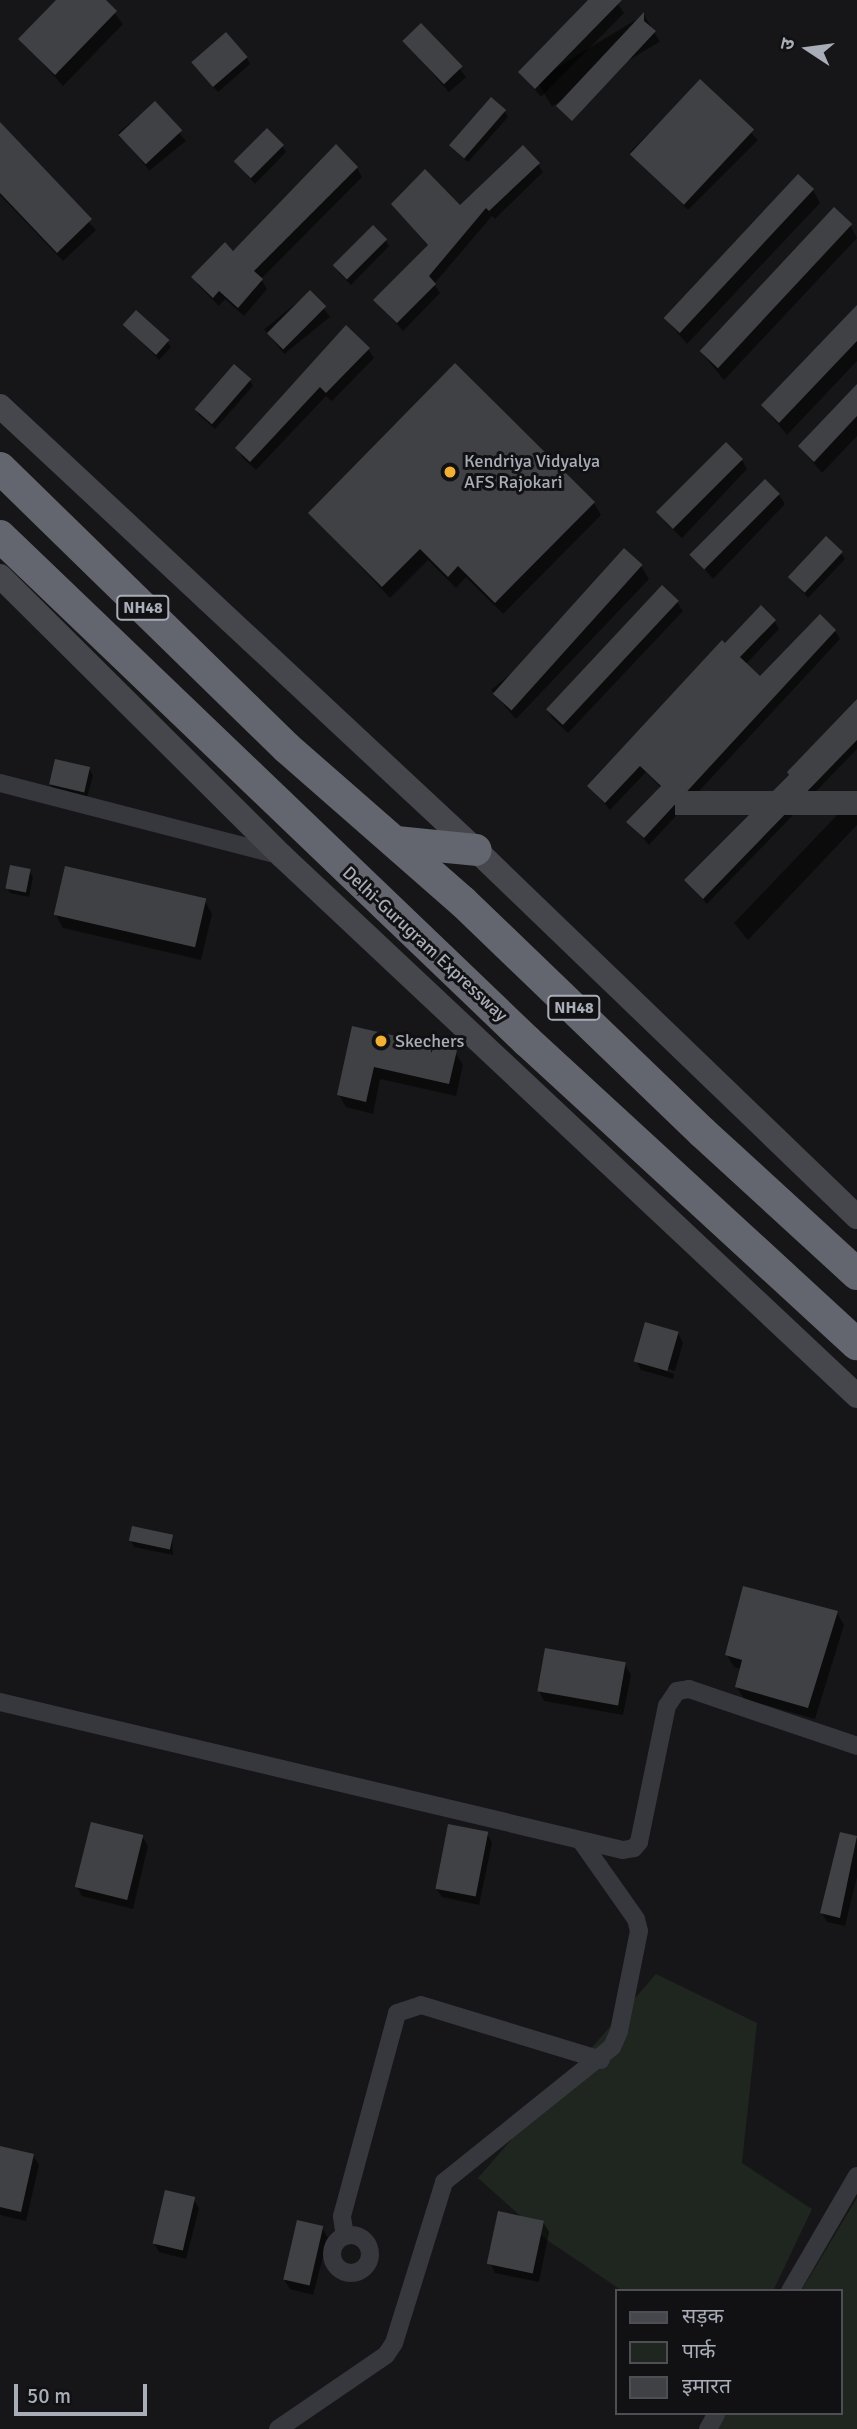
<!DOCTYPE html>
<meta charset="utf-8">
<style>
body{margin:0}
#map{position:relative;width:857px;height:2429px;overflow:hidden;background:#161618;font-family:Signika,"Noto Sans Devanagari",sans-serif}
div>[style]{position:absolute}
.green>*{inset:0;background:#1e261f}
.shadow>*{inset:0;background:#0007;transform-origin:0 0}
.building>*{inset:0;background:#404145;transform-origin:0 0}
.minor>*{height:18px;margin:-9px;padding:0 9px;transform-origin:9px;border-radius:9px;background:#37383d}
.minor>.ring{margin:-9px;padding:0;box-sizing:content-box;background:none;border:18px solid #37383d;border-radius:50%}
.secondary>*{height:24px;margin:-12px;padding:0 12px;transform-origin:12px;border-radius:12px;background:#45474d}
.motorway>*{height:32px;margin:-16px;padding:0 16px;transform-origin:16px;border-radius:16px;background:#63666e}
.dots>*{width:19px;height:19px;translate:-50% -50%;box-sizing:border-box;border:4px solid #111113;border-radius:50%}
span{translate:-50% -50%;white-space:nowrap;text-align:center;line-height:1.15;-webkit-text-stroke:6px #111113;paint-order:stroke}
.shield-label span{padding:2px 5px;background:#111113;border:2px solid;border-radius:5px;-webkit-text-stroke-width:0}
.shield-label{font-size:16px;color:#a8adb8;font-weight:700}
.poi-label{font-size:18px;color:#a8adb8}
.left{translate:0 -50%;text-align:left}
.street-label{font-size:18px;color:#a8adb8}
.legend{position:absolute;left:615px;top:2289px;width:228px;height:126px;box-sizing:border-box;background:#111113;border:2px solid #4d4f55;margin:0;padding:9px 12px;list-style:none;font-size:21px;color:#a8adb8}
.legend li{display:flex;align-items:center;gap:14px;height:35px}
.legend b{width:35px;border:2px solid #4d4f55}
.north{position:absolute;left:773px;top:14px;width:70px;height:70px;-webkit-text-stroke:5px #111113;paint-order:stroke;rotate:283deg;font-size:19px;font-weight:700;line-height:28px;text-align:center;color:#a8adb8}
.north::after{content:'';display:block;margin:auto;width:24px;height:32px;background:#a8adb8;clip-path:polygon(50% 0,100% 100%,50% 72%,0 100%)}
.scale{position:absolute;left:14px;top:2384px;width:133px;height:32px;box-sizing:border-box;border:4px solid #a8adb8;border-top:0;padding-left:9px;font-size:21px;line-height:24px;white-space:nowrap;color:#a8adb8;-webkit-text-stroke:5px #111113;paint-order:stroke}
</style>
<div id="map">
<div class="green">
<div style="clip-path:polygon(656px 1974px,757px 2023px,742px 2163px,812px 2209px,773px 2291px,621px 2290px,547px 2240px,478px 2178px)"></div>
<div style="clip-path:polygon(857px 2198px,857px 2429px,717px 2429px,727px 2413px,841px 2413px,841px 2291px,801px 2291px)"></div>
</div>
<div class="shadow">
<div style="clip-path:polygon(59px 0,104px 0,123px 24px,63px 86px,21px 39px)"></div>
<div style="clip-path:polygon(591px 0,615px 0,624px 13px,541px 97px,520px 72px)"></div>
<div style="left:644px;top:15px;width:31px;height:126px;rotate:59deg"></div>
<div style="left:421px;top:25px;width:69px;height:23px;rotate:49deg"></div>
<div style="clip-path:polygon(247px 58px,250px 64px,218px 92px,198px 69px)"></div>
<div style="left:700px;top:82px;width:82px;height:99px;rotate:45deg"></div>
<div style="left:155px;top:103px;width:49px;height:47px;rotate:51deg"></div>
<div style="clip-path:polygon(504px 111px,508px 117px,468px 162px,455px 151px,451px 145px)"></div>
<div style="clip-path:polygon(0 125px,96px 230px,63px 261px,0 195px)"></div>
<div style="clip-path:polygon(282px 146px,286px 152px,255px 184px,236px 162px)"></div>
<div style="clip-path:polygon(538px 164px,543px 172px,495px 219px,492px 216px,434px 284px,440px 293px,403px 331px,376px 300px,428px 246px,393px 204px,460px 207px)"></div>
<div style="clip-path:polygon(357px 168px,362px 177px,261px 279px,267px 289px,244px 316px,225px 299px,219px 306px,199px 286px,193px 277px)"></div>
<div style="clip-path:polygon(813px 190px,820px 203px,687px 344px,665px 318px)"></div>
<div style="clip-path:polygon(850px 225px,857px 238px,724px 380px,701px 352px)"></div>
<div style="clip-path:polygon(385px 240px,389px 246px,351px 285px,339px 273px,335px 267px)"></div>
<div style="left:310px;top:292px;width:32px;height:59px;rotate:51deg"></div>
<div style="clip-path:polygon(857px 307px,857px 361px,787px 435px,763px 406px)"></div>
<div style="clip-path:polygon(125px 325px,167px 341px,171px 347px,159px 360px)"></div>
<div style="clip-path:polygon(368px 349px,374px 358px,332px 401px,326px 396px,256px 470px,243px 458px,237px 448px)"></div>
<div style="clip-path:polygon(250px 381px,253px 386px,215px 429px,199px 415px,196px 409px)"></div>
<div style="clip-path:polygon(857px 387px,857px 436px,822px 473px,800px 447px)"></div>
<div style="clip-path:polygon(742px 460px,747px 469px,682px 538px,666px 523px,661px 514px)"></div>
<div style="clip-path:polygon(779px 495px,785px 504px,713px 579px,693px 556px)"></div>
<div style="clip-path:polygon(594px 503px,601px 515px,503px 614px,466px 577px,456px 588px,428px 560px,390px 598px,310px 513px)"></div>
<div style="clip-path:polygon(841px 553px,845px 559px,808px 598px,789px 577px)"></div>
<div style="clip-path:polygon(641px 566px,649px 579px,516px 719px,491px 690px)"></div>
<div style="clip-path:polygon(677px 602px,683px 611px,568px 733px,552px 718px,547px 709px)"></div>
<div style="clip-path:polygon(774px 621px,779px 629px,745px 665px,760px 679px,835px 631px,840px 639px,649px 845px,628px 822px,661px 788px,646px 772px,610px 810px,589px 786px,725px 646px)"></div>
<div style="clip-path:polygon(857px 712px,857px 749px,707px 904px,686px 880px)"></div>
<div style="clip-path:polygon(89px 769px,93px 775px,87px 798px,54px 790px,50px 784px)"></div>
<div style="clip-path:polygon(857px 794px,857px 825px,748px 940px,734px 923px)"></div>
<div style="clip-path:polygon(29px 871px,33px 877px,29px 897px,10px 893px,7px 887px)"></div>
<div style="clip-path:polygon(205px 901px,212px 914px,201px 960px,63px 928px,56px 915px)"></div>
<div style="clip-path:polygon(353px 1029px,455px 1052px,463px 1065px,456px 1096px,380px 1079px,373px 1114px,346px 1107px,339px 1095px)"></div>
<div style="clip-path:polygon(678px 1333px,683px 1343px,675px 1371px,641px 1361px,674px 1374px,673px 1379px,641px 1370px,636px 1361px)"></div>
<div style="clip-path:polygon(172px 1536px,173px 1555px,134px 1547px,131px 1541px)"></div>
<div style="clip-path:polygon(837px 1613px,844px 1625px,815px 1719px,744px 1699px,737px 1687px,742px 1669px,734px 1667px,727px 1655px)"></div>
<div style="clip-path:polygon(625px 1665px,631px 1675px,623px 1715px,544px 1701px,539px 1691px)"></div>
<div style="clip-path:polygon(487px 1834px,492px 1843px,479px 1905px,442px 1897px,436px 1888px)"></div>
<div style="clip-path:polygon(841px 1834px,857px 1838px,857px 1877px,845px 1926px,827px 1922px,822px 1913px)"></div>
<div style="clip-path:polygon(142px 1836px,148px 1846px,133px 1909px,82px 1896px,77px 1887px)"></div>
<div style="clip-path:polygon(0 2148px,33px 2155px,39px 2165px,26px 2221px,0 2215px)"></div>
<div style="clip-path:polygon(193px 2199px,199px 2208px,186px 2259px,159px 2252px,154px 2243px)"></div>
<div style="clip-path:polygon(543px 2222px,549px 2232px,539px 2282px,495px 2273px,490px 2263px)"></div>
<div style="clip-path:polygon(322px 2228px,328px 2238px,313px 2295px,290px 2289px,284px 2279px)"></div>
</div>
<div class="building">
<div style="clip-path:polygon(56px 0,106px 0,117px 11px,55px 75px,18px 39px)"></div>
<div style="clip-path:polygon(588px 0,622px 0,535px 89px,518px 72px)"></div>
<div style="clip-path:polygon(644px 12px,644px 21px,656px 31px,572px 121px,556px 106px)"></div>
<div style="left:421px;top:23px;width:60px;height:26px;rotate:46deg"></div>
<div style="left:226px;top:32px;width:33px;height:46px;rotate:49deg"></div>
<div style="left:700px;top:79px;width:74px;height:103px;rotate:43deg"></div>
<div style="left:491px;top:97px;width:20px;height:64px;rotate:41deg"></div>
<div style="left:155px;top:101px;width:40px;height:50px;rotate:47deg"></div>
<div style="clip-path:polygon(0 122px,92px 219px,57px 253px,0 193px)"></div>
<div style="left:267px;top:128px;width:24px;height:47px;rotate:45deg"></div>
<div style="clip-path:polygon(336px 144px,358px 167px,254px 271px,263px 279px,238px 308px,219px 291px,213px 298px,191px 277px,225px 242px,233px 251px)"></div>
<div style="clip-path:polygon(523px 145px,540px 163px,489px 211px,486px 208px,429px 276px,436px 284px,397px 323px,373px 300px,428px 245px,391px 204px,425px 169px,460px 205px)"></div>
<div style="left:798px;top:174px;width:22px;height:197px;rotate:43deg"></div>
<div style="left:834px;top:207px;width:25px;height:197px;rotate:43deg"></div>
<div style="left:373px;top:225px;width:20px;height:57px;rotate:45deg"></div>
<div style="left:310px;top:290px;width:23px;height:61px;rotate:45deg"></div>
<div style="clip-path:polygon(857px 305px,857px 341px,779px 423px,761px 405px)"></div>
<div style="left:136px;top:310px;width:45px;height:20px;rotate:42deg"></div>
<div style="clip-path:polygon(346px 325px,370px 348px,326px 393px,320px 387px,250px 462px,235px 448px)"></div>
<div style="clip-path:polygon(455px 363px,595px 502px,495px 603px,458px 566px,448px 577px,420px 549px,382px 587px,308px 513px)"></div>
<div style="left:234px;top:364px;width:23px;height:60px;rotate:41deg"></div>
<div style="clip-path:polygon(857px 384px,857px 416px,814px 462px,798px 446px)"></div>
<div style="left:726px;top:442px;width:24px;height:99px;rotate:45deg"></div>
<div style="left:765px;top:479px;width:21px;height:107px;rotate:45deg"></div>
<div style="left:826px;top:536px;width:23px;height:56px;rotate:43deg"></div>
<div style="left:624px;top:548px;width:25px;height:196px;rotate:42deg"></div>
<div style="left:662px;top:585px;width:23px;height:170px;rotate:43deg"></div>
<div style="clip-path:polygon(761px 605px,776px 620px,740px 657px,760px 676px,820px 614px,836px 630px,644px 838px,626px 822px,661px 786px,640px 766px,605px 803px,587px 786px,722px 640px,725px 643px)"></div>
<div style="clip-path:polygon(857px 699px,857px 740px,703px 899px,684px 880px,789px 775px,787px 772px)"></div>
<div style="left:55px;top:759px;width:36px;height:26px;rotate:13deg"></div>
<div style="left:857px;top:791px;width:24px;height:182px;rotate:90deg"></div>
<div style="left:10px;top:865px;width:21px;height:24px;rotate:11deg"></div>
<div style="left:65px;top:866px;width:145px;height:50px;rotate:13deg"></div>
<div style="clip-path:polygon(352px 1026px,457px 1050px,449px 1084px,374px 1067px,366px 1102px,337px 1095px)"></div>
<div style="left:645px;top:1322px;width:35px;height:41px;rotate:16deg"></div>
<div style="left:132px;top:1526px;width:42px;height:15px;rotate:12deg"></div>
<div style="clip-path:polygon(743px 1586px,838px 1611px,808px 1708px,735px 1687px,742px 1660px,725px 1655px)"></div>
<div style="left:545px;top:1648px;width:82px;height:44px;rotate:10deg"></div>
<div style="left:91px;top:1822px;width:54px;height:67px;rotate:14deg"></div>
<div style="left:448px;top:1824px;width:41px;height:66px;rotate:11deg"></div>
<div style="clip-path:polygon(840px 1832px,857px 1836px,840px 1918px,820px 1913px)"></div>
<div style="clip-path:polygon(0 2146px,34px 2154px,21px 2212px,0 2207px)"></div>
<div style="left:165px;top:2190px;width:31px;height:55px;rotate:13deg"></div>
<div style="left:498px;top:2211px;width:47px;height:54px;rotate:12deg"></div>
<div style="left:297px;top:2220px;width:27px;height:61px;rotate:13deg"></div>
</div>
<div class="minor">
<div style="left:0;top:783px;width:287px;rotate:14.5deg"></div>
<div style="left:0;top:1702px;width:640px;rotate:13.36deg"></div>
<div style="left:623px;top:1850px;width:11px;rotate:-10deg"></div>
<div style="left:634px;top:1848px;width:8px;rotate:-50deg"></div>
<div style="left:639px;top:1842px;width:139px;rotate:-78.4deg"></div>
<div style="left:667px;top:1706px;width:18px;rotate:-56deg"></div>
<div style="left:677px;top:1691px;width:12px;rotate:-9deg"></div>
<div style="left:689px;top:1689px;width:177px;rotate:18.7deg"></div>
<div class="ring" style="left:332px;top:2235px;width:20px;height:20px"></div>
<div style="left:345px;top:2236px;width:20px;rotate:-99deg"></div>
<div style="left:342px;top:2216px;width:210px;rotate:-74.8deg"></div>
<div style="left:397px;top:2013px;width:25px;rotate:-18deg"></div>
<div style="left:421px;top:2005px;width:188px;rotate:17deg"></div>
<div style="left:790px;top:2291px;width:133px;rotate:-59.8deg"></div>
<div style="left:278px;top:2429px;width:131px;rotate:-34.4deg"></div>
<div style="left:386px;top:2355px;width:14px;rotate:-56deg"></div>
<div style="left:394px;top:2343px;width:169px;rotate:-72.7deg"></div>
<div style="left:444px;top:2182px;width:216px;rotate:-38.8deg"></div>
<div style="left:612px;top:2047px;width:17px;rotate:-66deg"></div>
<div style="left:619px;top:2031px;width:102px;rotate:-78.7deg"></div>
<div style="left:639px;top:1931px;width:12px;rotate:-104deg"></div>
<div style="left:636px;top:1919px;width:95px;rotate:-125.2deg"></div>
<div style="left:708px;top:2429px;width:18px;rotate:-61deg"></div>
</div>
<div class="secondary">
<div style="left:0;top:406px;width:651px;rotate:43.01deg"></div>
<div style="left:476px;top:850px;width:529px;rotate:43.93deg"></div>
<div style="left:0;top:576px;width:397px;rotate:44.8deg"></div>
<div style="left:282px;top:856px;width:789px;rotate:43.2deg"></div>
</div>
<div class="motorway">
<div style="left:0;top:468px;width:401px;rotate:44.3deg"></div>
<div style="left:287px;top:748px;width:234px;rotate:41.2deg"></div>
<div style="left:463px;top:902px;width:332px;rotate:43.9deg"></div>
<div style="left:702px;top:1132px;width:210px;rotate:42.5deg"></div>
<div style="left:0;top:536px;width:730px;rotate:43.78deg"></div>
<div style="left:527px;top:1041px;width:448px;rotate:42.6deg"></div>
<div style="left:396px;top:842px;width:80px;rotate:5.7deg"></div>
</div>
<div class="dots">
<div style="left:450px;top:472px;background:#f2b134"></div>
<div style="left:381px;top:1041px;background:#f2b134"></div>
</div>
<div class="shield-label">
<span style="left:143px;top:608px">NH48</span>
<span style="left:574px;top:1008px">NH48</span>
</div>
<div class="poi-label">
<span class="left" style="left:464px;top:472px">Kendriya Vidyalya<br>AFS Rajokari</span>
<span class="left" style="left:395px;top:1041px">Skechers</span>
</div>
<div class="street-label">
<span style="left:425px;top:944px;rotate:43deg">Delhi-Gurugram Expressway</span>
</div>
<ul class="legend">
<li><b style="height:9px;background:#45474d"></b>सड़क</li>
<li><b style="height:19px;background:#1e261f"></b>पार्क</li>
<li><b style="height:19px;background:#404145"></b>इमारत</li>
</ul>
<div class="north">उ</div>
<div class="scale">50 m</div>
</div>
